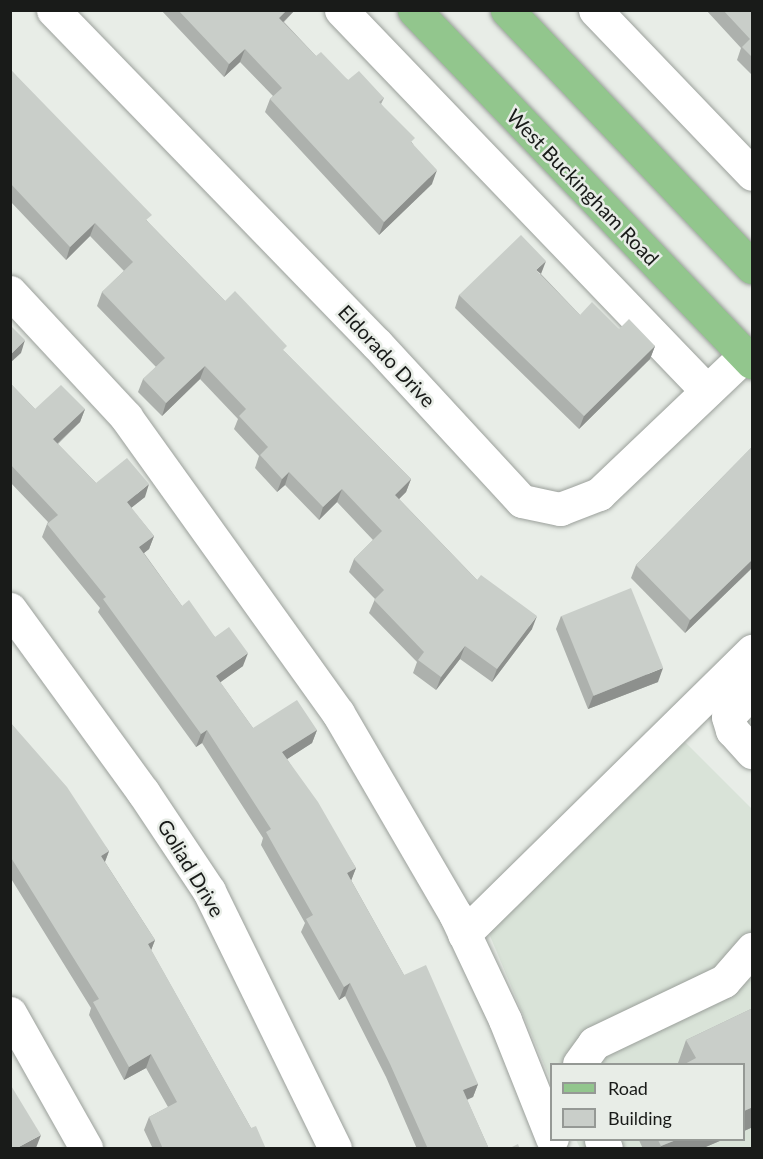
<!DOCTYPE html>
<style>
body{margin:0}
#map{position:relative;width:763px;height:1159px;overflow:hidden;background:#e8ede7;font-family:Lato,sans-serif}
div>[style]{position:absolute}
.built>*{inset:0;background:#d9e3d8}
.roads{filter:drop-shadow(0 0 2px #9ba09b) drop-shadow(0 0 2px #9ba09b)}
.minor>*{height:33px;margin:-16.5px;padding:0 16.5px;transform-origin:16.5px;border-radius:16.5px;background:#fff}
.major>*{height:33px;margin:-16.5px;padding:0 16.5px;transform-origin:16.5px;border-radius:16.5px;background:#92c68d}
.wall>*{inset:0;background:#adb1ad}
.shaded-wall>*{inset:0;background:#8d908d}
.building>*{inset:0;background:#c9cec9;transform-origin:0 0}
span{translate:-50% -50%;white-space:nowrap;text-align:center;line-height:1.15;-webkit-text-stroke:5px #e8ede7;paint-order:stroke}
.street-label{font-size:20px;color:#191b19}
.frame{position:absolute;inset:0;border:12px solid #191b19;pointer-events:none}
.legend{position:absolute;left:550px;top:1063px;width:195px;height:78px;box-sizing:border-box;background:#e8ede7;border:2px solid #959995;margin:0;padding:8px 10px;list-style:none;font-size:18px;color:#191b19}
.legend li{display:flex;align-items:center;gap:12px;height:30px}
.legend b{width:30px;border:2px solid #959995}
</style>
<div id="map">
<div class="built">
<div style="clip-path:polygon(677px 734px,752px 809px,752px 1148px,580px 1148px,576px 1140px,744px 1140px,744px 1064px,552px 1064px,551px 1081px,485px 924px)"></div>
</div>
<div class="roads">
<div class="minor">
<div style="left:53px;top:10px;width:464px;rotate:45.9deg"></div>
<div style="left:376px;top:343px;width:215px;rotate:47.3deg"></div>
<div style="left:522px;top:501px;width:39px;rotate:12deg"></div>
<div style="left:560px;top:509px;width:42px;rotate:-21deg"></div>
<div style="left:599px;top:494px;width:202px;rotate:-43.6deg"></div>
<div style="left:341px;top:10px;width:528px;rotate:46.15deg"></div>
<div style="left:595px;top:10px;width:227px;rotate:46.2deg"></div>
<div style="left:10px;top:292px;width:171px;rotate:47.1deg"></div>
<div style="left:126px;top:417px;width:364px;rotate:54.4deg"></div>
<div style="left:338px;top:713px;width:233px;rotate:59.8deg"></div>
<div style="left:455px;top:914px;width:117px;rotate:64.7deg"></div>
<div style="left:505px;top:1020px;width:127px;rotate:68.3deg"></div>
<div style="left:10px;top:609px;width:226px;rotate:54deg"></div>
<div style="left:143px;top:792px;width:119px;rotate:56.3deg"></div>
<div style="left:209px;top:891px;width:286px;rotate:63.9deg"></div>
<div style="left:752px;top:691px;width:35px;rotate:133deg"></div>
<div style="left:728px;top:717px;width:14px;rotate:73deg"></div>
<div style="left:732px;top:730px;width:30px;rotate:48deg"></div>
<div style="left:464px;top:934px;width:404px;rotate:-44.5deg"></div>
<div style="left:10px;top:1013px;width:155px;rotate:60.6deg"></div>
<div style="left:579px;top:1064px;width:26px;rotate:-54deg"></div>
<div style="left:594px;top:1043px;width:144px;rotate:-25.5deg"></div>
<div style="left:724px;top:981px;width:43px;rotate:-48.8deg"></div>
<div style="left:601px;top:1140px;width:9px;rotate:58deg"></div>
</div>
<div class="major">
<div style="left:414px;top:10px;width:488px;rotate:46.2deg"></div>
<div style="left:507px;top:10px;width:355px;rotate:46.4deg"></div>
</div>
</div>
<div class="wall">
<div style="clip-path:polygon(161px 10px,295px 10px,284px 22px,316px 56px,348px 80px,384px 98px,381px 104px,413px 144px,432px 184px,379px 235px,265px 112px,270px 99px,273px 96px,240px 62px,224px 77px)"></div>
<div style="clip-path:polygon(706px 10px,753px 10px,753px 76px,737px 60px,741px 48px)"></div>
<div style="clip-path:polygon(10px 69px,149px 223px,225px 301px,285px 352px,411px 479px,406px 492px,399px 499px,477px 580px,532px 629px,492px 682px,460px 659px,436px 690px,413px 673px,417px 662px,369px 613px,375px 599px,349px 572px,354px 559px,373px 540px,337px 502px,319px 520px,285px 485px,277px 492px,255px 468px,259px 456px,234px 429px,238px 419px,200px 379px,162px 416px,138px 392px,143px 379px,156px 367px,97px 306px,102px 292px,124px 271px,90px 236px,66px 260px,10px 201px)"></div>
<div style="clip-path:polygon(541px 274px,580px 315px,619px 329px,655px 346px,650px 359px,579px 429px,455px 308px,459px 295px)"></div>
<div style="clip-path:polygon(10px 383px,35px 409px,85px 409px,80px 422px,58px 444px,96px 483px,145px 497px,131px 508px,154px 536px,149px 549px,144px 553px,182px 606px,215px 637px,243px 666px,220px 682px,253px 728px,317px 730px,312px 743px,287px 759px,356px 868px,351px 880px,404px 975px,478px 1084px,473px 1097px,467px 1100px,489px 1149px,417px 1149px,386px 1077px,345px 996px,339px 1000px,301px 932px,305px 923px,261px 845px,263px 838px,202px 743px,196px 747px,98px 612px,100px 608px,42px 537px,47px 524px,48px 522px,10px 482px)"></div>
<div style="clip-path:polygon(753px 446px,753px 567px,685px 633px,631px 578px,636px 565px)"></div>
<div style="clip-path:polygon(561px 616px,658px 682px,588px 709px,556px 629px)"></div>
<div style="clip-path:polygon(10px 722px,109px 851px,105px 862px,155px 940px,151px 950px,251px 1128px,266px 1149px,153px 1149px,144px 1130px,149px 1117px,168px 1107px,146px 1068px,124px 1080px,89px 1015px,91px 1008px,10px 877px)"></div>
<div style="clip-path:polygon(753px 1008px,753px 1127px,744px 1131px,744px 1065px,679px 1065px,678px 1063px,686px 1040px)"></div>
<div style="clip-path:polygon(639px 1140px,722px 1140px,701px 1149px,643px 1149px)"></div>
</div>
<div class="shaded-wall">
<div style="clip-path:polygon(287px 10px,295px 10px,274px 31px,279px 18px)"></div>
<div style="clip-path:polygon(245px 49px,240px 62px,224px 77px,229px 64px)"></div>
<div style="clip-path:polygon(437px 170px,432px 184px,379px 235px,384px 222px)"></div>
<div style="clip-path:polygon(95px 223px,90px 236px,66px 260px,70px 247px)"></div>
<div style="clip-path:polygon(546px 261px,541px 274px,536px 270px)"></div>
<div style="clip-path:polygon(25px 340px,21px 353px,10px 363px,10px 355px)"></div>
<div style="clip-path:polygon(655px 346px,650px 359px,579px 429px,584px 416px)"></div>
<div style="clip-path:polygon(205px 366px,200px 379px,162px 416px,166px 403px)"></div>
<div style="clip-path:polygon(85px 409px,80px 422px,48px 452px,53px 439px)"></div>
<div style="clip-path:polygon(289px 472px,285px 485px,277px 492px,282px 479px)"></div>
<div style="clip-path:polygon(411px 479px,406px 492px,390px 508px,395px 495px)"></div>
<div style="clip-path:polygon(149px 484px,145px 497px,122px 515px,127px 502px)"></div>
<div style="clip-path:polygon(342px 489px,337px 502px,319px 520px,323px 507px)"></div>
<div style="clip-path:polygon(154px 536px,149px 549px,135px 560px,139px 547px)"></div>
<div style="clip-path:polygon(753px 559px,753px 567px,685px 633px,690px 620px)"></div>
<div style="clip-path:polygon(537px 616px,532px 629px,492px 682px,497px 669px)"></div>
<div style="clip-path:polygon(465px 646px,460px 659px,436px 690px,441px 677px)"></div>
<div style="clip-path:polygon(248px 653px,243px 666px,211px 689px,216px 676px)"></div>
<div style="clip-path:polygon(663px 668px,658px 682px,588px 709px,593px 696px)"></div>
<div style="clip-path:polygon(207px 730px,202px 743px,196px 747px,201px 734px)"></div>
<div style="clip-path:polygon(317px 730px,312px 743px,278px 765px,282px 752px)"></div>
<div style="clip-path:polygon(109px 851px,104px 864px,101px 856px)"></div>
<div style="clip-path:polygon(356px 868px,351px 881px,347px 873px)"></div>
<div style="clip-path:polygon(155px 940px,150px 953px,148px 944px)"></div>
<div style="clip-path:polygon(350px 983px,345px 996px,339px 1000px,344px 987px)"></div>
<div style="clip-path:polygon(151px 1054px,146px 1068px,124px 1080px,129px 1067px)"></div>
<div style="clip-path:polygon(478px 1084px,473px 1097px,458px 1103px,463px 1090px)"></div>
<div style="clip-path:polygon(753px 1107px,753px 1127px,744px 1131px,744px 1111px)"></div>
<div style="clip-path:polygon(41px 1135px,36px 1148px,35px 1149px,15px 1149px)"></div>
<div style="clip-path:polygon(676px 1140px,722px 1140px,701px 1149px,660px 1149px,661px 1146px)"></div>
</div>
<div class="building">
<div style="clip-path:polygon(178px 10px,287px 10px,279px 18px,316px 56px,321px 52px,348px 80px,359px 71px,384px 98px,379px 102px,415px 138px,411px 142px,437px 170px,384px 222px,270px 99px,282px 88px,245px 49px,229px 64px)"></div>
<div style="clip-path:polygon(723px 10px,753px 10px,753px 58px,742px 47px,750px 39px)"></div>
<div style="clip-path:polygon(10px 69px,152px 215px,146px 220px,225px 301px,235px 291px,287px 346px,283px 350px,411px 479px,395px 495px,477px 580px,481px 575px,537px 616px,497px 669px,465px 646px,441px 677px,418px 660px,424px 652px,374px 600px,384px 590px,354px 559px,382px 531px,342px 489px,323px 507px,289px 472px,282px 479px,260px 455px,268px 447px,239px 416px,246px 409px,205px 366px,166px 403px,143px 379px,165px 358px,102px 292px,133px 262px,95px 223px,70px 247px,10px 183px)"></div>
<div style="clip-path:polygon(521px 235px,546px 261px,536px 270px,580px 315px,592px 302px,619px 329px,629px 319px,655px 346px,584px 416px,459px 295px)"></div>
<div style="clip-path:polygon(10px 325px,25px 340px,10px 355px)"></div>
<div style="clip-path:polygon(10px 383px,35px 409px,61px 385px,85px 409px,53px 439px,96px 483px,127px 458px,149px 484px,127px 502px,154px 536px,139px 547px,182px 606px,189px 600px,215px 637px,229px 627px,248px 653px,216px 676px,253px 728px,297px 700px,317px 730px,282px 752px,318px 802px,356px 868px,347px 873px,404px 975px,426px 965px,478px 1084px,463px 1090px,489px 1149px,428px 1149px,390px 1064px,350px 983px,344px 987px,306px 919px,313px 915px,266px 832px,271px 829px,207px 730px,201px 734px,103px 599px,106px 597px,47px 524px,58px 515px,10px 464px)"></div>
<div style="clip-path:polygon(753px 446px,753px 559px,690px 620px,636px 565px)"></div>
<div style="left:631px;top:588px;width:86px;height:75px;rotate:68deg"></div>
<div style="clip-path:polygon(10px 722px,67px 787px,109px 851px,101px 856px,155px 940px,148px 944px,251px 1128px,256px 1126px,266px 1149px,163px 1149px,149px 1117px,177px 1102px,151px 1054px,129px 1067px,93px 1002px,99px 999px,10px 856px)"></div>
<div style="clip-path:polygon(753px 1008px,753px 1107px,744px 1111px,744px 1065px,683px 1065px,696px 1058px,686px 1040px)"></div>
<div style="clip-path:polygon(10px 1084px,41px 1135px,15px 1149px,10px 1149px)"></div>
<div style="clip-path:polygon(658px 1140px,676px 1140px,661px 1146px)"></div>
<div style="clip-path:polygon(518px 1144px,520px 1149px,508px 1149px)"></div>
</div>
<div class="street-label">
<span style="left:583px;top:187px;rotate:46deg">West Buckingham Road</span>
<span style="left:387px;top:356px;rotate:47deg">Eldorado Drive</span>
<span style="left:191px;top:868px;rotate:59deg">Goliad Drive</span>
</div>
<div class="frame"></div>
<ul class="legend">
<li><b style="height:8px;background:#92c68d"></b>Road</li>
<li><b style="height:16px;background:#c9cec9"></b>Building</li>
</ul>
</div>
